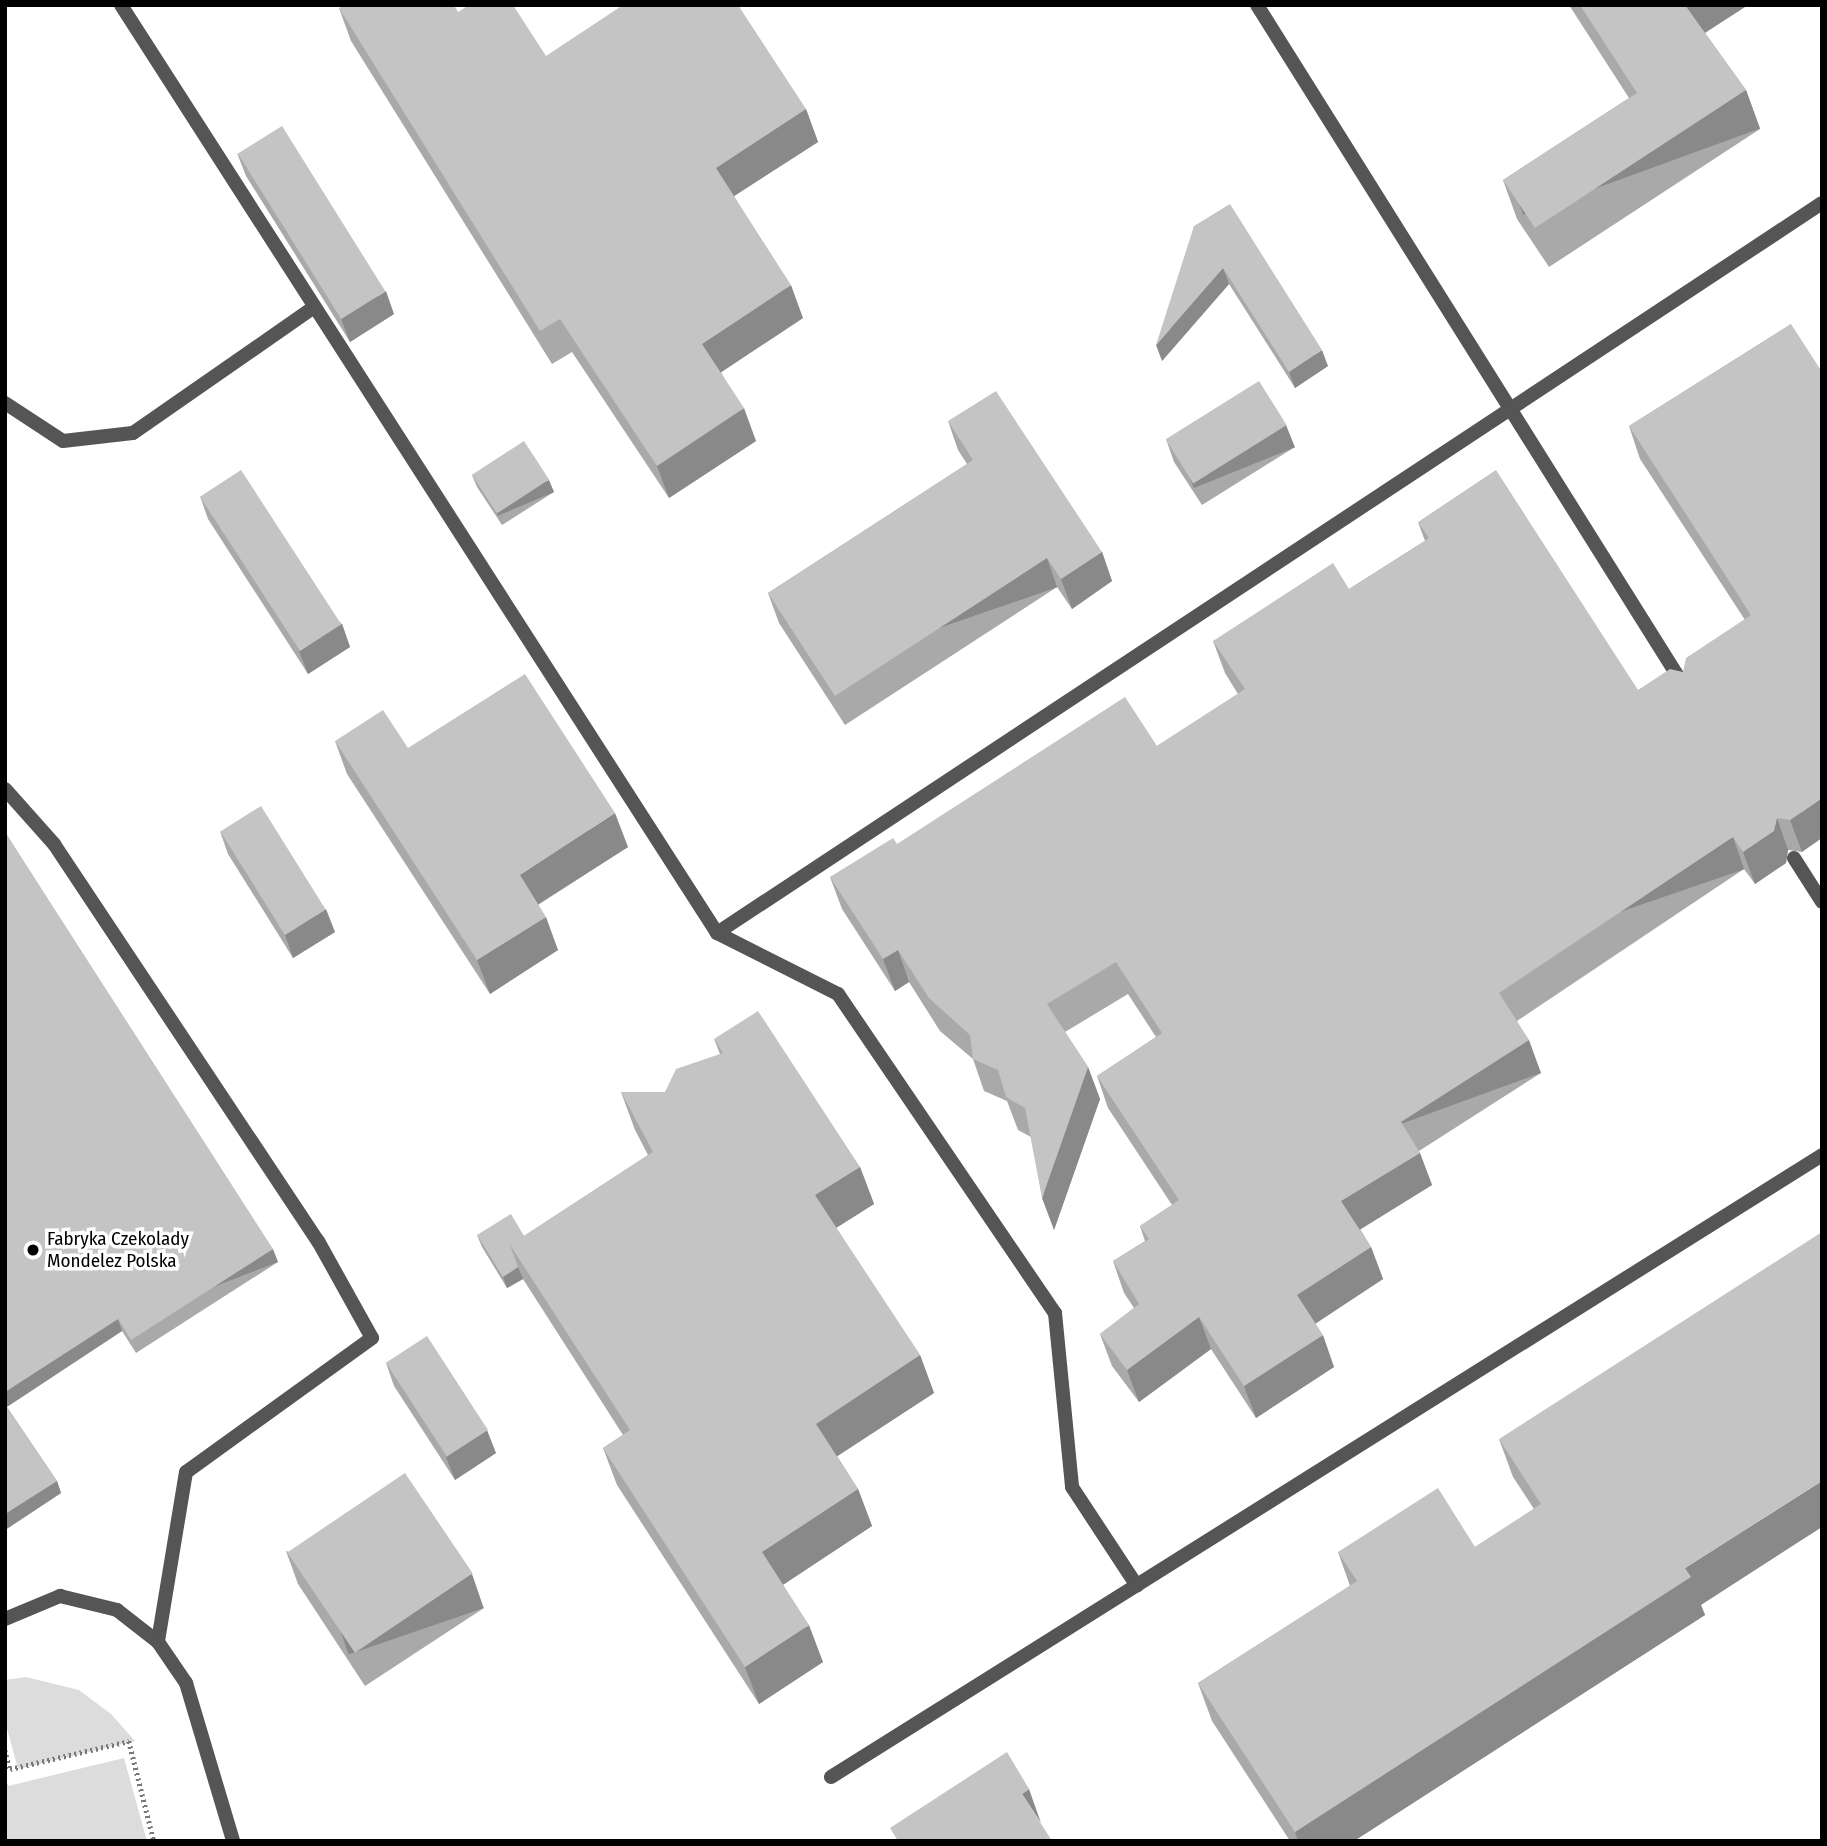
<!DOCTYPE html>
<style>
body{margin:0}
#map{position:relative;width:1827px;height:1846px;overflow:hidden;background:#fff;font-family:"Fira Sans Condensed",sans-serif}
div>[style]{position:absolute}
.green>*{inset:0;background:#dcdcdc}
.path>*{height:4.5px;margin-top:-2.25px;transform-origin:0;background:repeating-linear-gradient(90deg,#777 0 2px,transparent 0 5.5px)}
.service>*{height:14px;margin:-7px;padding:0 7px;transform-origin:7px;border-radius:7px;background:#555}
.wall>*{inset:0;background:#a9a9a9}
.shaded-wall>*{inset:0;background:#898989;transform-origin:0 0}
.building>*{inset:0;background:#c4c4c4;transform-origin:0 0}
.dots>*{width:19px;height:19px;translate:-50% -50%;box-sizing:border-box;border:4px solid #fff;border-radius:50%}
span{translate:-50% -50%;white-space:nowrap;text-align:center;line-height:1.15;-webkit-text-stroke:7px #fff;paint-order:stroke}
.poi-label{font-size:19px;color:#000}
.left{translate:0 -50%;text-align:left}
.frame{position:absolute;inset:0;border:7px solid #000;pointer-events:none}
</style>
<div id="map">
<div class="green">
<div style="clip-path:polygon(26px 1677px,79px 1690px,111px 1714px,135px 1741px,18px 1769px,5px 1721px,5px 1680px)"></div>
<div style="clip-path:polygon(124px 1758px,147px 1841px,5px 1841px,5px 1776px,8px 1786px)"></div>
</div>
<div class="path">
<div style="left:5px;top:1750px;width:20px;rotate:75deg"></div>
<div style="left:10px;top:1769px;width:122px;rotate:-13.2deg"></div>
<div style="left:129px;top:1741px;width:103px;rotate:76deg"></div>
</div>
<div class="service">
<div style="left:121px;top:5px;width:1103px;rotate:57.29deg"></div>
<div style="left:717px;top:933px;width:136px;rotate:26.8deg"></div>
<div style="left:838px;top:994px;width:386px;rotate:55.8deg"></div>
<div style="left:1055px;top:1313px;width:175px;rotate:84.4deg"></div>
<div style="left:1072px;top:1487px;width:118px;rotate:56.7deg"></div>
<div style="left:1257px;top:5px;width:804px;rotate:57.91deg"></div>
<div style="left:5px;top:403px;width:69px;rotate:33.2deg"></div>
<div style="left:63px;top:441px;width:70px;rotate:-6.5deg"></div>
<div style="left:133px;top:433px;width:221px;rotate:-34.8deg"></div>
<div style="left:5px;top:789px;width:74px;rotate:48.3deg"></div>
<div style="left:54px;top:844px;width:477px;rotate:56.4deg"></div>
<div style="left:318px;top:1241px;width:111px;rotate:60.9deg"></div>
<div style="left:372px;top:1338px;width:229px;rotate:144.2deg"></div>
<div style="left:186px;top:1472px;width:172px;rotate:99.4deg"></div>
<div style="left:1794px;top:858px;width:52px;rotate:57.5deg"></div>
<div style="left:717px;top:933px;width:1324px;rotate:-33.45deg"></div>
<div style="left:5px;top:1619px;width:60px;rotate:-22.7deg"></div>
<div style="left:60px;top:1596px;width:59px;rotate:13.8deg"></div>
<div style="left:117px;top:1610px;width:52px;rotate:38deg"></div>
<div style="left:158px;top:1642px;width:50px;rotate:55.7deg"></div>
<div style="left:186px;top:1683px;width:165px;rotate:73.4deg"></div>
<div style="left:831px;top:1777px;width:1170px;rotate:-32.11deg"></div>
</div>
<div class="wall">
<div style="clip-path:polygon(1569px 5px,1748px 5px,1705px 33px,1746px 90px,1760px 129px,1549px 267px,1517px 219px,1503px 180px,1629px 98px)"></div>
<div style="clip-path:polygon(339px 8px,458px 12px,546px 56px,806px 109px,818px 142px,734px 196px,803px 318px,721px 372px,756px 441px,669px 498px,572px 352px,552px 364px,351px 41px)"></div>
<div style="clip-path:polygon(237px 153px,394px 314px,350px 342px,246px 176px)"></div>
<div style="clip-path:polygon(1194px 226px,1328px 366px,1295px 388px,1229px 284px,1162px 361px)"></div>
<div style="clip-path:polygon(1791px 324px,1802px 852px,1788px 850px,1786px 863px,1755px 884px,1744px 869px,1517px 1021px,1541px 1073px,1419px 1151px,1432px 1185px,1360px 1229px,1371px 1247px,1383px 1279px,1315px 1323px,1334px 1367px,1256px 1418px,1211px 1349px,1139px 1402px,1112px 1366px,1100px 1334px,1134px 1308px,1124px 1293px,1113px 1261px,1145px 1241px,1140px 1226px,1172px 1205px,1108px 1108px,1097px 1076px,1156px 1037px,1128px 994px,1065px 1032px,1088px 1067px,1100px 1099px,1054px 1230px,1031px 1137px,1018px 1130px,1007px 1101px,984px 1091px,973px 1059px,940px 1031px,909px 982px,895px 991px,842px 909px,830px 877px,897px 844px,1157px 746px,1238px 694px,1225px 673px,1213px 641px,1349px 589px,1425px 541px,1418px 522px,1638px 690px,1683px 672px,1745px 620px,1640px 459px,1629px 426px)"></div>
<div style="clip-path:polygon(948px 421px,1102px 552px,1112px 581px,1072px 609px,1057px 587px,845px 725px,779px 623px,768px 593px,967px 464px,958px 450px)"></div>
<div style="clip-path:polygon(1166px 439px,1295px 447px,1202px 505px,1174px 462px)"></div>
<div style="clip-path:polygon(472px 475px,554px 492px,502px 525px,477px 487px)"></div>
<div style="clip-path:polygon(200px 496px,342px 624px,350px 647px,308px 674px,208px 519px)"></div>
<div style="clip-path:polygon(335px 741px,408px 748px,628px 847px,538px 905px,558px 950px,490px 994px,347px 774px)"></div>
<div style="clip-path:polygon(220px 831px,335px 932px,293px 958px,228px 854px)"></div>
<div style="clip-path:polygon(5px 832px,278px 1262px,136px 1353px,122px 1331px,7px 1407px,57px 1481px,61px 1493px,5px 1530px)"></div>
<div style="clip-path:polygon(714px 1039px,860px 1167px,874px 1204px,836px 1228px,920px 1355px,934px 1393px,837px 1456px,858px 1489px,872px 1526px,783px 1585px,823px 1662px,759px 1704px,617px 1485px,603px 1448px,623px 1435px,523px 1279px,507px 1288px,482px 1247px,477px 1235px,524px 1236px,648px 1155px,635px 1130px,621px 1092px,665px 1092px,720px 1054px)"></div>
<div style="clip-path:polygon(386px 1363px,496px 1453px,455px 1480px,394px 1386px)"></div>
<div style="clip-path:polygon(1499px 1439px,1701px 1605px,1705px 1615px,1354px 1841px,1290px 1841px,1212px 1721px,1198px 1683px,1350px 1586px,1338px 1552px,1475px 1547px,1534px 1509px,1513px 1477px)"></div>
<div style="clip-path:polygon(286px 1551px,484px 1608px,365px 1686px,298px 1584px)"></div>
</div>
<div class="shaded-wall">
<div style="clip-path:polygon(1683px 5px,1748px 5px,1695px 39px)"></div>
<div style="left:1746px;top:90px;width:41px;height:252px;rotate:70deg"></div>
<div style="clip-path:polygon(806px 109px,818px 142px,728px 200px,716px 168px)"></div>
<div style="clip-path:polygon(1223px 268px,1229px 284px,1162px 361px,1156px 345px)"></div>
<div style="clip-path:polygon(791px 285px,803px 318px,714px 377px,702px 344px)"></div>
<div style="clip-path:polygon(386px 291px,394px 314px,350px 342px,341px 319px)"></div>
<div style="clip-path:polygon(1322px 350px,1328px 366px,1295px 388px,1289px 372px)"></div>
<div style="clip-path:polygon(744px 408px,756px 441px,669px 498px,657px 466px)"></div>
<div style="left:1286px;top:425px;width:24px;height:109px;rotate:68deg"></div>
<div style="left:549px;top:480px;width:13px;height:61px;rotate:67deg"></div>
<div style="clip-path:polygon(1102px 552px,1112px 581px,1072px 609px,1061px 579px)"></div>
<div style="left:1047px;top:558px;width:31px;height:253px;rotate:71deg"></div>
<div style="clip-path:polygon(342px 624px,350px 647px,308px 674px,299px 651px)"></div>
<div style="clip-path:polygon(1822px 798px,1822px 838px,1802px 852px,1790px 820px)"></div>
<div style="clip-path:polygon(615px 813px,628px 847px,532px 908px,520px 875px)"></div>
<div style="clip-path:polygon(1777px 818px,1788px 850px,1786px 863px,1755px 884px,1743px 852px)"></div>
<div style="left:1733px;top:837px;width:34px;height:281px;rotate:71deg"></div>
<div style="clip-path:polygon(326px 909px,335px 932px,293px 958px,285px 935px)"></div>
<div style="clip-path:polygon(546px 917px,558px 950px,490px 994px,477px 960px)"></div>
<div style="clip-path:polygon(898px 950px,909px 982px,895px 991px,883px 959px)"></div>
<div style="left:1529px;top:1040px;width:35px;height:152px;rotate:70deg"></div>
<div style="clip-path:polygon(1088px 1067px,1100px 1099px,1054px 1230px,1042px 1198px)"></div>
<div style="clip-path:polygon(1420px 1153px,1432px 1185px,1353px 1234px,1341px 1201px)"></div>
<div style="clip-path:polygon(860px 1167px,874px 1204px,828px 1233px,815px 1195px)"></div>
<div style="clip-path:polygon(1371px 1247px,1383px 1279px,1309px 1328px,1297px 1295px)"></div>
<div style="left:273px;top:1249px;width:14px;height:169px;rotate:69deg"></div>
<div style="clip-path:polygon(518px 1267px,523px 1279px,507px 1288px,503px 1277px)"></div>
<div style="clip-path:polygon(1199px 1317px,1211px 1349px,1139px 1402px,1127px 1370px)"></div>
<div style="clip-path:polygon(118px 1319px,122px 1331px,5px 1408px,5px 1392px)"></div>
<div style="clip-path:polygon(1323px 1335px,1334px 1367px,1256px 1418px,1244px 1386px)"></div>
<div style="clip-path:polygon(920px 1355px,934px 1393px,830px 1461px,816px 1424px)"></div>
<div style="clip-path:polygon(487px 1430px,496px 1453px,455px 1480px,446px 1457px)"></div>
<div style="clip-path:polygon(57px 1481px,61px 1493px,5px 1530px,5px 1514px)"></div>
<div style="clip-path:polygon(1822px 1481px,1822px 1527px,1701px 1605px,1705px 1615px,1354px 1841px,1298px 1841px,1295px 1832px,1685px 1568px)"></div>
<div style="clip-path:polygon(858px 1489px,872px 1526px,775px 1590px,762px 1552px)"></div>
<div style="left:472px;top:1574px;width:36px;height:143px;rotate:71deg"></div>
<div style="clip-path:polygon(809px 1625px,823px 1662px,759px 1704px,745px 1667px)"></div>
<div style="clip-path:polygon(1029px 1789px,1041px 1823px,1022px 1794px)"></div>
</div>
<div class="building">
<div style="clip-path:polygon(344px 5px,454px 5px,458px 12px,469px 5px,513px 5px,546px 56px,623px 5px,738px 5px,806px 109px,716px 168px,791px 285px,702px 344px,744px 408px,657px 466px,560px 319px,540px 331px,339px 8px)"></div>
<div style="clip-path:polygon(1580px 5px,1685px 5px,1746px 90px,1535px 228px,1503px 180px,1637px 93px)"></div>
<div style="left:282px;top:126px;width:195px;height:52px;rotate:58deg"></div>
<div style="clip-path:polygon(1230px 204px,1322px 350px,1289px 372px,1223px 268px,1156px 345px,1194px 226px)"></div>
<div style="clip-path:polygon(1791px 324px,1822px 372px,1822px 798px,1790px 820px,1777px 818px,1774px 831px,1743px 852px,1733px 837px,1499px 993px,1529px 1040px,1401px 1122px,1420px 1153px,1341px 1201px,1371px 1247px,1297px 1295px,1323px 1335px,1244px 1386px,1199px 1317px,1127px 1370px,1100px 1334px,1139px 1304px,1113px 1261px,1149px 1239px,1140px 1226px,1179px 1200px,1097px 1076px,1162px 1033px,1116px 962px,1047px 1004px,1088px 1067px,1042px 1198px,1025px 1108px,1006px 1097px,998px 1070px,973px 1059px,970px 1035px,929px 998px,898px 950px,883px 959px,830px 877px,893px 838px,897px 844px,1125px 697px,1157px 746px,1245px 689px,1213px 641px,1333px 563px,1349px 589px,1429px 538px,1418px 522px,1496px 470px,1638px 690px,1670px 669px,1683px 672px,1686px 658px,1751px 615px,1629px 426px)"></div>
<div style="left:1259px;top:381px;width:52px;height:110px;rotate:58deg"></div>
<div style="clip-path:polygon(996px 391px,1102px 552px,1061px 579px,1047px 558px,835px 696px,768px 593px,973px 460px,948px 421px)"></div>
<div style="left:524px;top:441px;width:46px;height:62px;rotate:57deg"></div>
<div style="left:241px;top:470px;width:184px;height:49px;rotate:57deg"></div>
<div style="clip-path:polygon(525px 674px,615px 813px,520px 875px,546px 917px,477px 960px,335px 741px,383px 710px,408px 748px)"></div>
<div style="left:261px;top:806px;width:122px;height:48px;rotate:58deg"></div>
<div style="clip-path:polygon(5px 832px,273px 1249px,131px 1340px,118px 1319px,5px 1392px)"></div>
<div style="clip-path:polygon(758px 1011px,860px 1167px,815px 1195px,920px 1355px,816px 1424px,858px 1489px,762px 1552px,809px 1625px,745px 1667px,603px 1448px,630px 1430px,510px 1245px,653px 1152px,621px 1092px,665px 1092px,676px 1069px,723px 1053px,714px 1039px)"></div>
<div style="clip-path:polygon(511px 1214px,524px 1236px,510px 1245px,518px 1267px,503px 1277px,477px 1235px)"></div>
<div style="clip-path:polygon(1822px 1232px,1822px 1481px,1685px 1568px,1691px 1577px,1295px 1832px,1198px 1683px,1357px 1581px,1338px 1552px,1438px 1488px,1475px 1547px,1541px 1504px,1499px 1439px)"></div>
<div style="left:427px;top:1336px;width:112px;height:49px;rotate:57deg"></div>
<div style="clip-path:polygon(5px 1405px,57px 1481px,5px 1514px)"></div>
<div style="left:405px;top:1473px;width:121px;height:142px;rotate:56deg"></div>
<div style="clip-path:polygon(1007px 1752px,1029px 1789px,1022px 1794px,1052px 1841px,898px 1841px,890px 1828px)"></div>
</div>
<div class="dots">
<div style="left:33px;top:1250px;background:#000"></div>
</div>
<div class="poi-label">
<span class="left" style="left:47px;top:1250px">Fabryka Czekolady<br>Mondelez Polska</span>
</div>
<div class="frame"></div>
</div>
